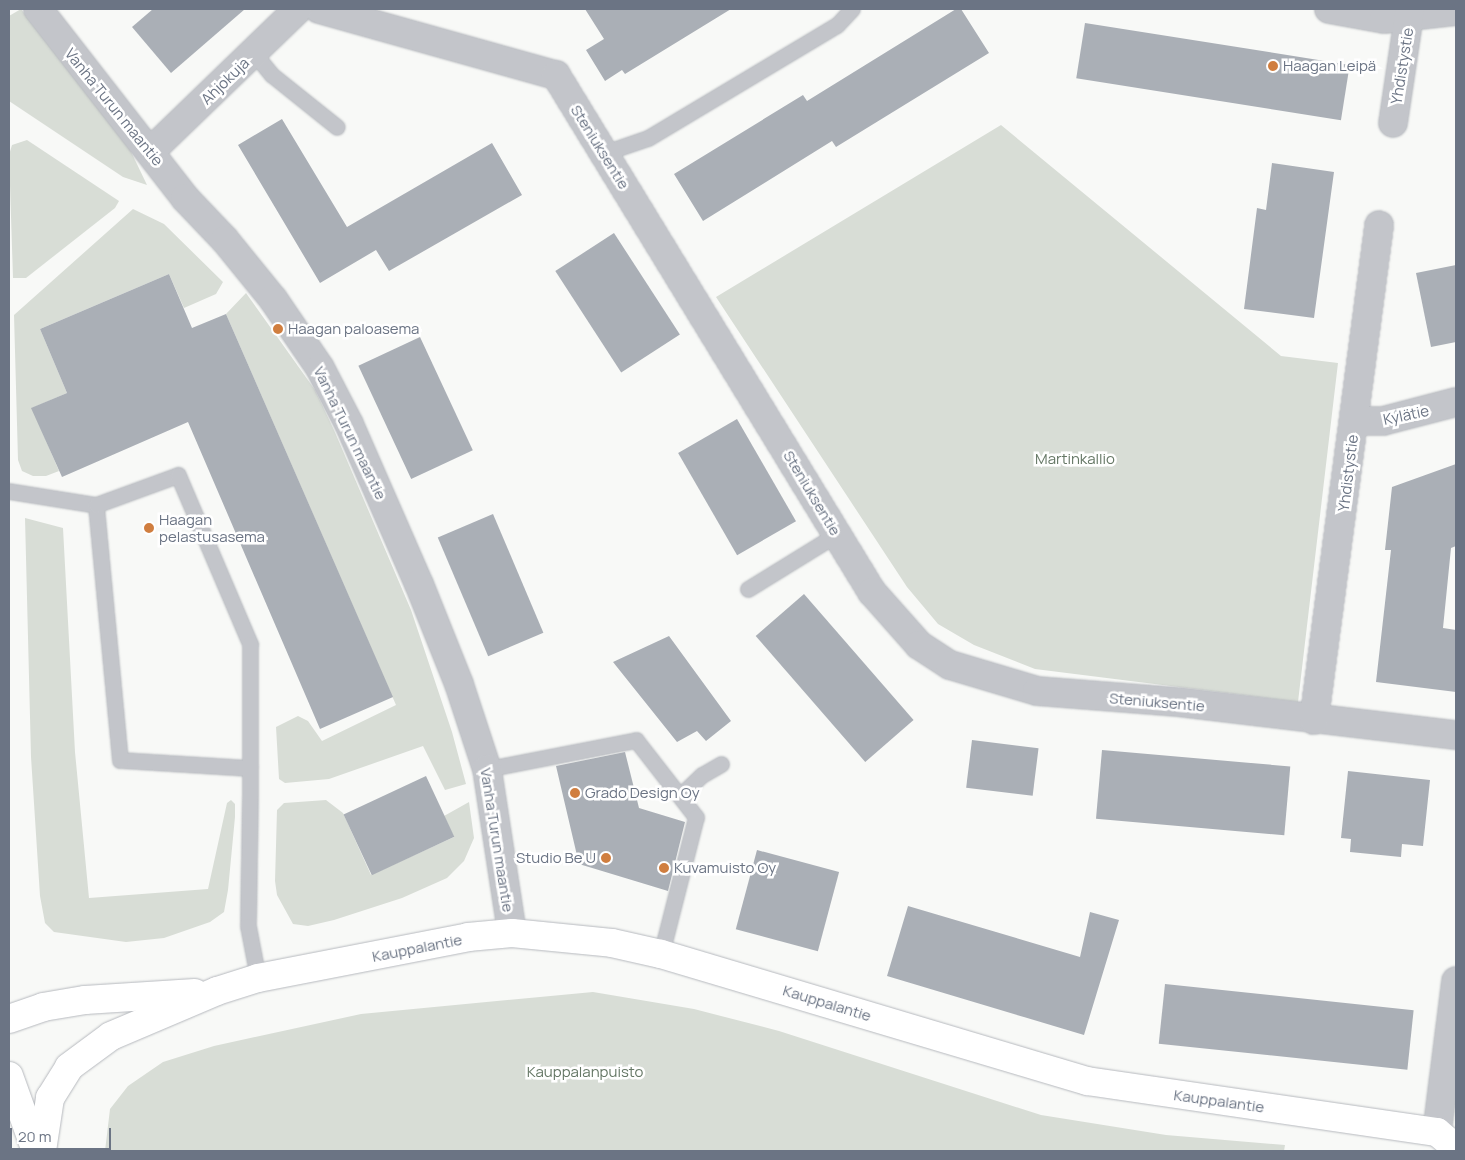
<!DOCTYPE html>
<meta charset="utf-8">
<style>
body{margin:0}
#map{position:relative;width:1465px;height:1160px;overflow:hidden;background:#f8f9f7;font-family:Manrope,sans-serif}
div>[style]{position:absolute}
.green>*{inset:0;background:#d8ddd6}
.building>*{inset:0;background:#aaafb6;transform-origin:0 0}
.roads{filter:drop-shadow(0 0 1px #b6b9be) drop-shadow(0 0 1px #b6b9be)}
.lane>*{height:15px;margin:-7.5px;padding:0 7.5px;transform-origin:7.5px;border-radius:7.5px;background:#c3c5ca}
.street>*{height:28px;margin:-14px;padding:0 14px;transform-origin:14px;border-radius:14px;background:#c3c5ca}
.secondary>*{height:28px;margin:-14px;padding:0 14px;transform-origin:14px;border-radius:14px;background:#fff}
.primary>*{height:28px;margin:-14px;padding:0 14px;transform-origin:14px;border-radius:14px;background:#fff}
.dots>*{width:14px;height:14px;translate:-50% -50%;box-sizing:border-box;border:2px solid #fff;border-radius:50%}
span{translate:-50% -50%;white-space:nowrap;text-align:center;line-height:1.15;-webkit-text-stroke:5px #fff;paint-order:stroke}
.poi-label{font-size:15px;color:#6b7484}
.left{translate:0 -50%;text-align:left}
.right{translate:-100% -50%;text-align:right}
.street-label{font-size:15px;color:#6b7484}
.park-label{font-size:15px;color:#657765}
.frame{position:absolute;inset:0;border:10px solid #6b7484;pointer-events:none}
.scale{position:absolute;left:10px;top:1128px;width:101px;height:22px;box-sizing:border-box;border:2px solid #6b7484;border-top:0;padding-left:6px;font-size:15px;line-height:18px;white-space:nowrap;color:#6b7484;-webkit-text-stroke:4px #fff;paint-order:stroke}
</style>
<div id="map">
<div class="green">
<div style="clip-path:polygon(21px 9px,124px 137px,147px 185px,123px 177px,9px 101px,9px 16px)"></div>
<div style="clip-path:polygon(1001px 125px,1281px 356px,1338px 363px,1298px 702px,1035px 669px,974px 645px,938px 624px,907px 587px,716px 297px)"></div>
<div style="clip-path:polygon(27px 140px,119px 201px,115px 208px,26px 278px,13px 278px,9px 155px,12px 145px)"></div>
<div style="clip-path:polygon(133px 209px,164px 224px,223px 282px,216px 294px,184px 308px,169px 274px,40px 329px,67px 393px,32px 408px,59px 471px,46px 476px,33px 476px,22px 471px,18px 460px,14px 315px)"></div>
<div style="clip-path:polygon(246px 293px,315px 390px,334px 430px,411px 610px,452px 732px,466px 784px,445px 790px,423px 746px,329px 779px,285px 783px,279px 779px,276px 727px,298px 716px,308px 721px,322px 741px,396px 705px,226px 314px)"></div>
<div style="clip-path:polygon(25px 518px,63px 528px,75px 752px,89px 898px,208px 889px,227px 803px,231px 800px,235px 804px,235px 817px,228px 890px,224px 912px,210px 922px,164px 938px,126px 942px,54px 932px,45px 923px,40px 896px,31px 757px)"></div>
<div style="clip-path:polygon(326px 800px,343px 813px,371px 875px,454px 837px,444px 816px,469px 802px,474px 838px,464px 861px,447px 878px,402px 898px,334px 920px,308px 926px,293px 924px,277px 895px,275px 881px,277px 810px,284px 803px)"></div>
<div style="clip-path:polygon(593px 992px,694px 1009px,779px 1031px,1041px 1115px,1166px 1135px,1285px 1145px,1284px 1151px,105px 1151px,110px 1109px,128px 1086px,163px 1062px,214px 1046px,361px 1014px)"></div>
</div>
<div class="building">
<div style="clip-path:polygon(153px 9px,245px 9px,171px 73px,132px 27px)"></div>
<div style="clip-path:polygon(585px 9px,731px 9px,625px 74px,622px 70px,605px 81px,586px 50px,604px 39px)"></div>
<div style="clip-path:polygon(956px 9px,961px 9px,989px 53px,836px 147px,832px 141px,703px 221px,674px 174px,803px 95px,807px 101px)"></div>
<div style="left:1085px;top:23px;width:268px;height:56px;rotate:9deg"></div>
<div style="clip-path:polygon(282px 119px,347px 227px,492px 143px,522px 195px,389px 271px,376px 250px,320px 283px,238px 145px)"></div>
<div style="clip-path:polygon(1272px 163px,1334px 172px,1314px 318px,1244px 309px,1257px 208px,1266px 210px)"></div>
<div style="left:614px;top:233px;width:121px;height:70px;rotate:57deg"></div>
<div style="clip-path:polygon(1456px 265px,1456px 342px,1431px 347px,1416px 273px)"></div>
<div style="clip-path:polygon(169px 274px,192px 328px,226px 314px,393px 697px,320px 729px,188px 422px,62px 477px,31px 408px,67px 393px,40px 329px)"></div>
<div style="left:420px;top:337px;width:125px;height:68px;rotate:65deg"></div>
<div style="left:737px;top:419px;width:118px;height:68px;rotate:60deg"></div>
<div style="clip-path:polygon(1456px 464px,1456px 546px,1451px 548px,1443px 628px,1456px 630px,1456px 692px,1376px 682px,1391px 550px,1385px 550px,1392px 487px)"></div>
<div style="left:493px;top:514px;width:129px;height:60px;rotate:67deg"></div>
<div style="left:804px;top:594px;width:167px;height:64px;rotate:49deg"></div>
<div style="clip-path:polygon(669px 636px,731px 721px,706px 741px,697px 731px,677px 742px,613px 662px)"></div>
<div style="left:972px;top:740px;width:67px;height:48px;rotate:7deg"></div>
<div style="left:1102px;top:750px;width:189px;height:69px;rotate:5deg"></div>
<div style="clip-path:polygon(625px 752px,639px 808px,685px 822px,668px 891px,579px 864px,556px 766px)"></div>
<div style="clip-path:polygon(1348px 771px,1430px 780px,1423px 846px,1402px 844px,1401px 857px,1350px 852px,1351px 839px,1341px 838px)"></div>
<div style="left:426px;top:776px;width:67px;height:91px;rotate:65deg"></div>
<div style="left:757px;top:850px;width:85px;height:82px;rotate:15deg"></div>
<div style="clip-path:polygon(908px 906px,1080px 957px,1090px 912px,1119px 920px,1084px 1035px,887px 976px)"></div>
<div style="left:1165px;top:984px;width:250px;height:60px;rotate:6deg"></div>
</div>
<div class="roads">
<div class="lane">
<div style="left:254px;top:53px;width:28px;rotate:51deg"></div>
<div style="left:272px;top:75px;width:83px;rotate:38.7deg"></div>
<div style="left:604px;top:153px;width:46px;rotate:-18.8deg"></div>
<div style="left:648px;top:138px;width:220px;rotate:-30.9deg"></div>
<div style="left:837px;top:25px;width:22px;rotate:-47deg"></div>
<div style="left:9px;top:491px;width:88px;rotate:9.1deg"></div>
<div style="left:748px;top:589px;width:105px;rotate:-31.7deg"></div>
<div style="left:250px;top:768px;width:130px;rotate:-176.5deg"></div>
<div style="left:120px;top:760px;width:256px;rotate:-95.4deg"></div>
<div style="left:96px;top:505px;width:87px;rotate:-20.1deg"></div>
<div style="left:178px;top:475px;width:184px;rotate:66.9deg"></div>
<div style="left:250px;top:644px;width:151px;rotate:90deg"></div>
<div style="left:250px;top:795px;width:131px;rotate:90.9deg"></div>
<div style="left:248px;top:926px;width:53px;rotate:79.1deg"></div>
<div style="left:487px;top:769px;width:152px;rotate:-11deg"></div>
<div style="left:636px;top:740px;width:98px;rotate:52.1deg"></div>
<div style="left:696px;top:817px;width:141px;rotate:104.3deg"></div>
<div style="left:681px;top:795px;width:29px;rotate:-44deg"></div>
<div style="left:702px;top:775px;width:22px;rotate:-30deg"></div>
</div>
<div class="street">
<div style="left:38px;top:9px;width:239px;rotate:52.1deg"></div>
<div style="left:185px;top:198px;width:58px;rotate:46.4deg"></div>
<div style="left:225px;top:240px;width:76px;rotate:50.9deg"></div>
<div style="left:273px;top:299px;width:83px;rotate:55.7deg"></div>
<div style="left:320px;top:368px;width:63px;rotate:62.6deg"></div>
<div style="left:349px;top:424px;width:175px;rotate:66.4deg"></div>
<div style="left:419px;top:584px;width:108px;rotate:68.2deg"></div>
<div style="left:459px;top:684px;width:89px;rotate:71.8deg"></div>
<div style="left:487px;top:769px;width:166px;rotate:81.3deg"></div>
<div style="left:319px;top:9px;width:246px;rotate:15.6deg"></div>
<div style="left:556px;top:75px;width:606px;rotate:58.57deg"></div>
<div style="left:872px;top:592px;width:71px;rotate:48.4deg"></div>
<div style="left:919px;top:645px;width:37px;rotate:33deg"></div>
<div style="left:950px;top:665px;width:91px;rotate:16.6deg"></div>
<div style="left:1037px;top:691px;width:141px;rotate:4.5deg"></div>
<div style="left:1178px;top:702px;width:280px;rotate:6.8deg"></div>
<div style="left:1329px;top:9px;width:56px;rotate:10.3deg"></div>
<div style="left:1384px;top:19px;width:72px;rotate:-6.3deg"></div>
<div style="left:1393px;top:123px;width:115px;rotate:-81.5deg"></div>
<div style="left:151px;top:151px;width:204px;rotate:-44deg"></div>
<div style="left:1354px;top:421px;width:29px"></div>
<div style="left:1383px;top:421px;width:75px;rotate:-14.6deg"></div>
<div style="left:1314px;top:720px;width:499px;rotate:-82.5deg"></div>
<div style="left:1437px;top:1132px;width:152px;rotate:-82.8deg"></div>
</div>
<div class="secondary">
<div style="left:9px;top:1019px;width:36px;rotate:-19deg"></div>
<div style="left:43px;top:1007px;width:43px;rotate:-9.5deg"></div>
<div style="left:85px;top:1000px;width:110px;rotate:-3.6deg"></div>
<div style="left:42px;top:1151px;width:54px;rotate:-81.4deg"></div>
<div style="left:50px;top:1098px;width:36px;rotate:-58deg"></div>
<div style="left:69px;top:1067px;width:52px;rotate:-36.4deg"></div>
<div style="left:111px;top:1036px;width:115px;rotate:-23deg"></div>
<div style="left:217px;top:991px;width:43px;rotate:-17.6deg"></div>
<div style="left:258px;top:978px;width:214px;rotate:-11deg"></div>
<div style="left:468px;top:937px;width:44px;rotate:-5.2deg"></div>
<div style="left:512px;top:933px;width:100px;rotate:5.7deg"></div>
<div style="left:612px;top:943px;width:50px;rotate:12.7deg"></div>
<div style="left:661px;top:954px;width:445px;rotate:16.6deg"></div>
<div style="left:1087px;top:1081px;width:354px;rotate:8.3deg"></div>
<div style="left:1437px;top:1132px;width:25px;rotate:40deg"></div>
</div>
<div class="primary">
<div style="left:9px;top:1076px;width:80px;rotate:70.2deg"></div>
</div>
</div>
<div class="dots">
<div style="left:1273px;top:66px;background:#d07e3f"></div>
<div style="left:278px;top:329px;background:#d07e3f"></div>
<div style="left:149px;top:528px;background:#d07e3f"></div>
<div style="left:575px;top:793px;background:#d07e3f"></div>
<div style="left:606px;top:858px;background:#d07e3f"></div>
<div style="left:664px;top:868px;background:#d07e3f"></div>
</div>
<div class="poi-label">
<span class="left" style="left:1283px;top:66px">Haagan Leipä</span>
<span class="left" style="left:288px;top:329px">Haagan paloasema</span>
<span class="left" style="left:159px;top:528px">Haagan<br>pelastusasema</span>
<span class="left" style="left:585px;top:793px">Grado Design Oy</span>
<span class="right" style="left:596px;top:858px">Studio Be U</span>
<span class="left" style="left:674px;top:868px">Kuvamuisto Oy</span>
</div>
<div class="street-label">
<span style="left:1402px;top:66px;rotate:-81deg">Yhdistystie</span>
<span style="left:225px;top:81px;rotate:-44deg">Ahjokuja</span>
<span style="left:114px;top:107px;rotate:51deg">Vanha Turun maantie</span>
<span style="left:600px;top:147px;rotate:58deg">Steniuksentie</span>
<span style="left:1406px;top:415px;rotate:-12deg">Kylätie</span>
<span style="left:350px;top:433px;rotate:64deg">Vanha Turun maantie</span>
<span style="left:1348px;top:473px;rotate:-83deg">Yhdistystie</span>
<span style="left:812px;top:493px;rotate:59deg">Steniuksentie</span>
<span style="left:1157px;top:702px;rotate:5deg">Steniuksentie</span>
<span style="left:497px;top:840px;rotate:81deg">Vanha Turun maantie</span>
<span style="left:417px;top:948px;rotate:-11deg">Kauppalantie</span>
<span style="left:827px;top:1003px;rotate:17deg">Kauppalantie</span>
<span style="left:1219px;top:1101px;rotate:8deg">Kauppalantie</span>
</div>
<div class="park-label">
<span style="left:1075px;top:459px">Martinkallio</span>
<span style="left:585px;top:1072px">Kauppalanpuisto</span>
</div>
<div class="frame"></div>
<div class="scale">20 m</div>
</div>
